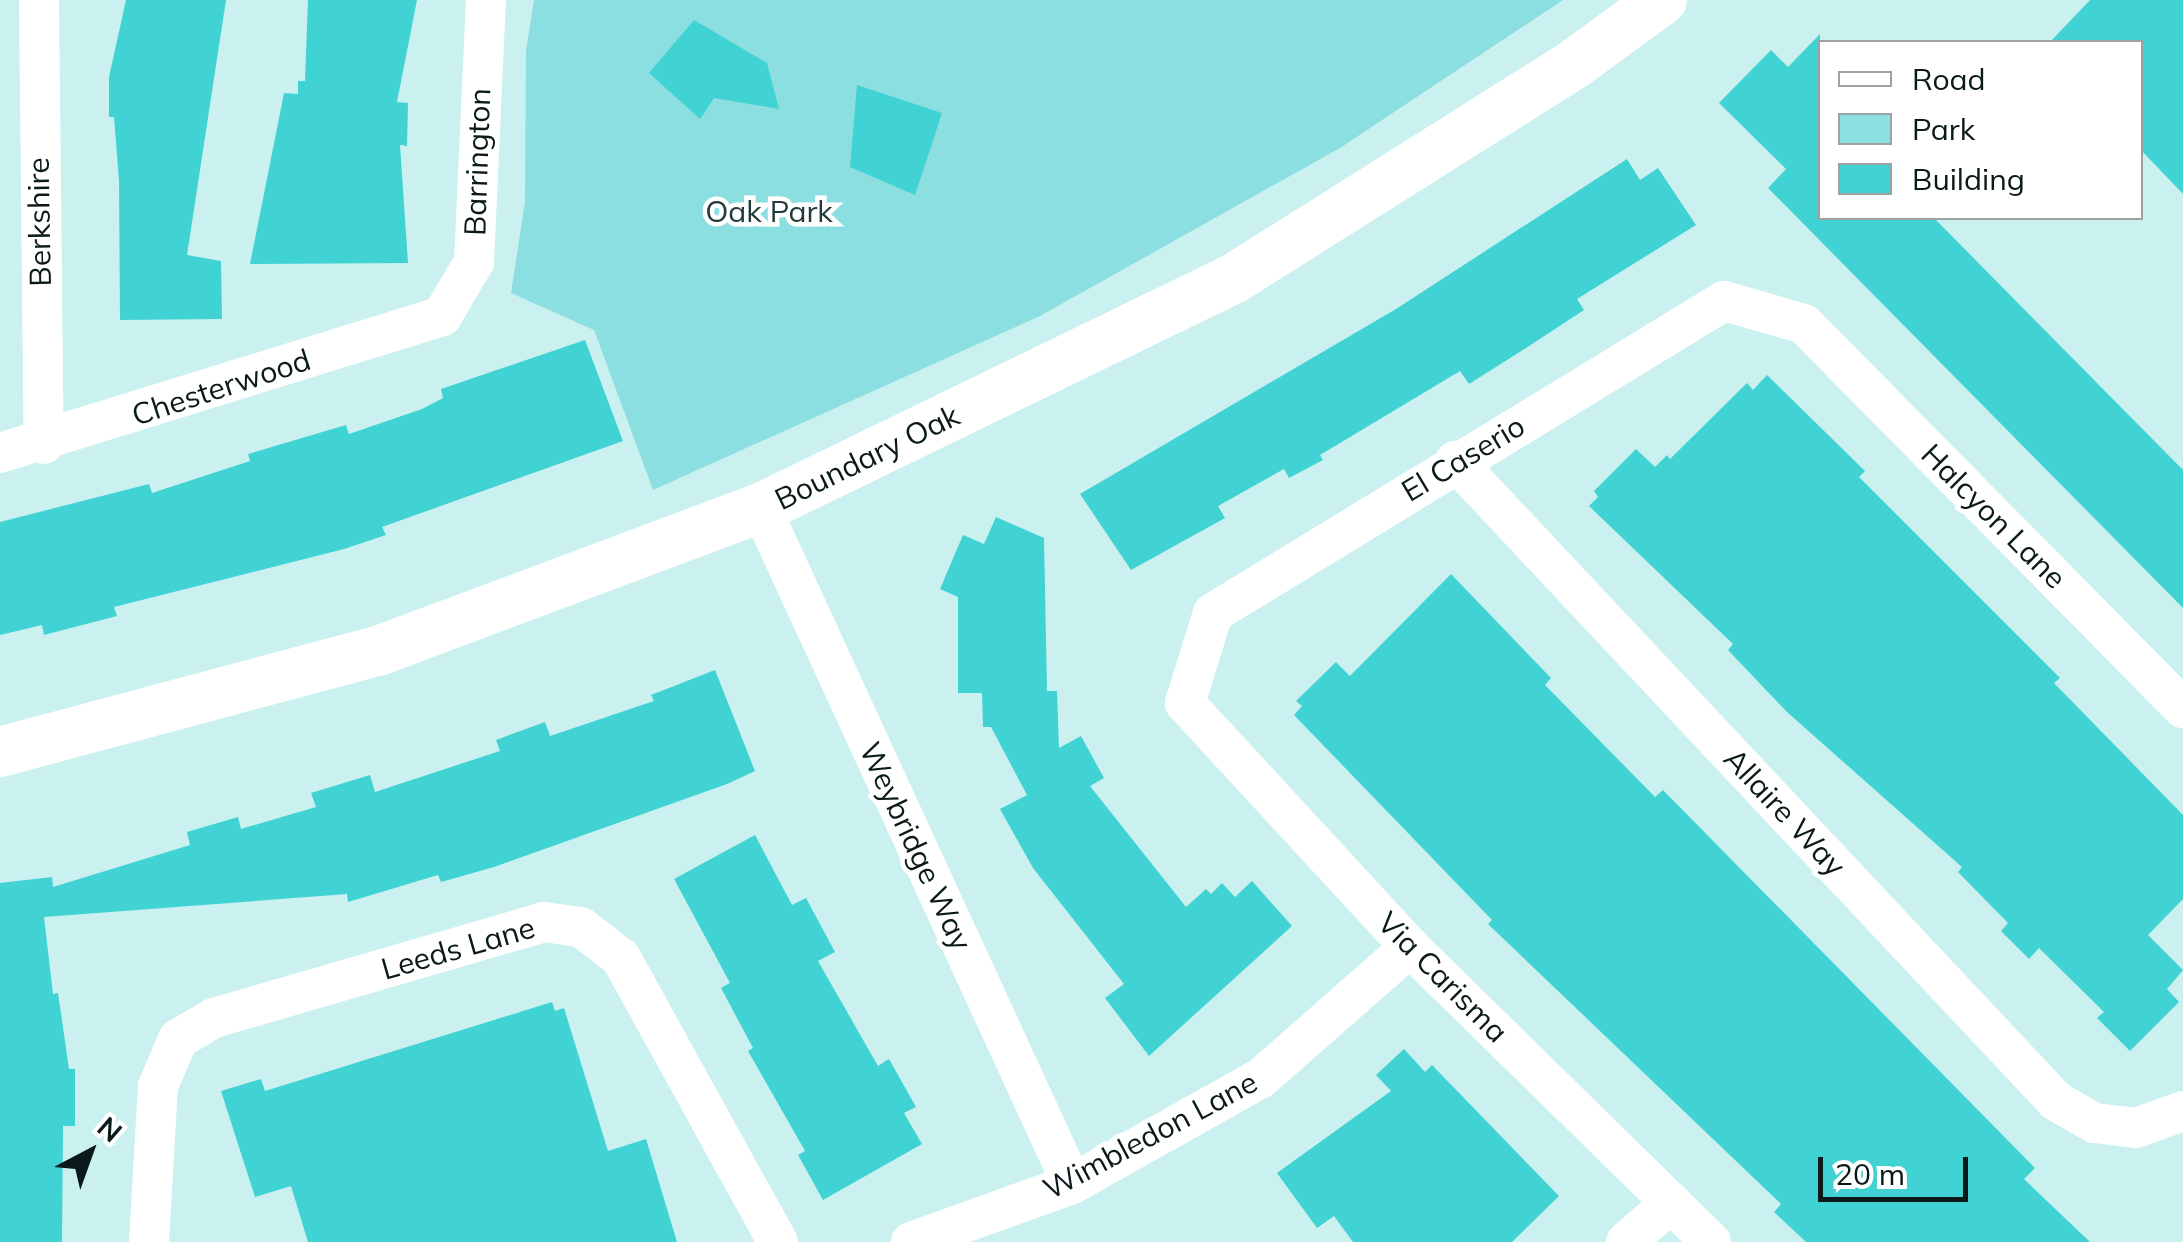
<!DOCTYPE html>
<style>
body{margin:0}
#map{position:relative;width:2183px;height:1242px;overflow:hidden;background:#caf1f0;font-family:Mulish,sans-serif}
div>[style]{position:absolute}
.green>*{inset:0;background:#8cdfe0}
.building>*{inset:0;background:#41d2d3}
.minor>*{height:40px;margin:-20px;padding:0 20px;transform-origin:20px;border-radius:20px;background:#fff}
.tertiary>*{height:50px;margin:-25px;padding:0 25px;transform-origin:25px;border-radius:25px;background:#fff}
span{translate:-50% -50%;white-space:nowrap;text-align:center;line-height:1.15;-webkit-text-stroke:9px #fff;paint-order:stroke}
.street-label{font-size:30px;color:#0a1919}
.park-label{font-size:30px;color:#223a3a}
.legend{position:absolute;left:1818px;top:40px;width:325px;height:180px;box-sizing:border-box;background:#fff;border:2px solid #9da3a3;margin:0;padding:12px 18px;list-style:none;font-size:30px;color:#0a1919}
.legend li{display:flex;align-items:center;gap:20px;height:50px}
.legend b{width:50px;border:2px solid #9da3a3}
.north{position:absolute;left:40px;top:1102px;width:100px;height:100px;-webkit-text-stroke:8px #fff;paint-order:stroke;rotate:41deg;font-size:28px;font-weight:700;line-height:40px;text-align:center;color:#0a1919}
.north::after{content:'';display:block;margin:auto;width:35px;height:45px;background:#0a1919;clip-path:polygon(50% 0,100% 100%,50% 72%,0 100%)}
.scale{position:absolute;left:1818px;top:1157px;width:150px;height:45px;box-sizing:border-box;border:5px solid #0a1919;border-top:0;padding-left:12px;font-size:30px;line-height:35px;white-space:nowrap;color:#0a1919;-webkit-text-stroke:8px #fff;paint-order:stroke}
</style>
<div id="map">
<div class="green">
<div style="clip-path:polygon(534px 0,1563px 0,1340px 148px,1040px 316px,653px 490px,594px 330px,511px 293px,525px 202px,526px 51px)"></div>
</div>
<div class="building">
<div style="clip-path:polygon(126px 0,226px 0,187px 255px,221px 261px,222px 319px,120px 320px,119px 181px,114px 117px,109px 117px,109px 77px)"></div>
<div style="clip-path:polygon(308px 0,417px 0,397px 102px,408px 103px,407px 146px,400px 145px,408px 263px,250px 264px,284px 93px,298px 94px,298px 81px,305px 81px)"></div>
<div style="clip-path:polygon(2090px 0,2183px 0,2183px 194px,2140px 149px,2140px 42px,2050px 42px)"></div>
<div style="clip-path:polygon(694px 20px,767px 63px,779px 109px,714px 98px,700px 119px,649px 73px)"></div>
<div style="clip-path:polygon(1820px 34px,1820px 218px,1934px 218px,2183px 470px,2183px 608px,1768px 188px,1786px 169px,1719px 103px,1771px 50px,1788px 67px)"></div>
<div style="clip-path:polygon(857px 85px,942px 113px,915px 195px,850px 167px)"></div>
<div style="clip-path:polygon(1627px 159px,1640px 180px,1658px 168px,1696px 225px,1577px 299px,1584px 310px,1526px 348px,1469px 384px,1460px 371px,1320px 455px,1323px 460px,1289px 478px,1284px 469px,1218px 506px,1225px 518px,1131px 570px,1080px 494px,1396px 309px)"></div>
<div style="clip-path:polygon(585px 340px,623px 441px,382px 527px,386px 535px,344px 549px,114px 607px,117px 616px,44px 635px,42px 625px,0 635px,0 522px,149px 484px,152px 493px,250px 461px,248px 454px,346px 425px,349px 434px,422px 409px,443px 398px,441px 389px)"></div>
<div style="clip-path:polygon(1767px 375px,1865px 471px,1859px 477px,2060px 678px,2054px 683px,2183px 815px,2183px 899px,2148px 935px,2183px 970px,2167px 989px,2179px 1002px,2130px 1051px,2097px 1018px,2104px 1012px,2039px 948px,2029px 959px,2001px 931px,2008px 923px,1958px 872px,1962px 867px,1787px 712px,1728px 650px,1733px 644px,1589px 506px,1598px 497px,1594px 491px,1636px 449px,1655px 467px,1667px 455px,1670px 459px,1747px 383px,1753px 390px)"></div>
<div style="clip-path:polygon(996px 517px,1044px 538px,1047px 691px,1057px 691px,1059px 748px,1081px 736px,1104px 778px,1090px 786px,1186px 907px,1206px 889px,1211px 894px,1222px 883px,1235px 897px,1252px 881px,1292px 926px,1149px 1056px,1105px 998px,1124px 984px,1033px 868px,1000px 809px,1027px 795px,991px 727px,983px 727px,982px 693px,958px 693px,958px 597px,940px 589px,963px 535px,984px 544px)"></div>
<div style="clip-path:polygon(1451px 574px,1551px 678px,1545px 685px,1655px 797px,1663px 790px,2035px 1168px,2024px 1179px,2090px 1242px,1806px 1242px,1774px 1212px,1781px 1204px,1488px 924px,1492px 920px,1294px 715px,1302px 706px,1296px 701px,1336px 662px,1350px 676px)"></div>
<div style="clip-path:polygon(715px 670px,755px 771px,727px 784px,494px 867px,441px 882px,438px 875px,348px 902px,347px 894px,44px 917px,53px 994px,58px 993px,69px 1069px,75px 1069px,75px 1126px,63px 1126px,62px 1242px,0 1242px,0 883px,52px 877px,53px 887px,190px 845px,187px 832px,238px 817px,241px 829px,316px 807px,311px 793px,370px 775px,375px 792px,500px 751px,496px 740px,545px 722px,550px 736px,654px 701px,651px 695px)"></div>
<div style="clip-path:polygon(755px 835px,792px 905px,806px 898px,835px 952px,818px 961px,878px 1066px,889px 1059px,916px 1107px,904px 1113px,922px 1144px,823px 1200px,798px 1155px,805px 1151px,748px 1051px,753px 1048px,721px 988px,730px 983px,674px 879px)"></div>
<div style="clip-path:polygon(552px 1002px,555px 1011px,564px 1008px,608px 1151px,646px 1139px,677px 1242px,308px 1242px,291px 1186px,255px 1197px,221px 1091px,261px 1079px,265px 1091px)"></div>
<div style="clip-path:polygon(1404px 1049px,1425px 1072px,1432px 1065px,1559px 1196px,1512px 1242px,1353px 1242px,1334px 1216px,1317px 1228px,1277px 1173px,1391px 1091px,1376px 1075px)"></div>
</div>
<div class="minor">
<div style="left:39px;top:0;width:444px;rotate:89.4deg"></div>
<div style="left:0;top:453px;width:463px;rotate:-17.2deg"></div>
<div style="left:442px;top:316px;width:63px;rotate:-59.3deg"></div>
<div style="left:474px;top:262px;width:262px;rotate:-87.4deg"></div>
<div style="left:1455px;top:461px;width:878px;rotate:46.8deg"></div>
<div style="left:2056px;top:1101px;width:44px;rotate:30.1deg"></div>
<div style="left:2094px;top:1123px;width:42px;rotate:6.8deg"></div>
<div style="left:2136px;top:1128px;width:50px;rotate:-19.9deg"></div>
<div style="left:761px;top:508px;width:744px;rotate:65.29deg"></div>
<div style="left:149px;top:1242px;width:156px;rotate:-86.7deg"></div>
<div style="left:158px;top:1086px;width:51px;rotate:-66.9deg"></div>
<div style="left:178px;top:1039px;width:42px;rotate:-30.3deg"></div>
<div style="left:214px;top:1018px;width:344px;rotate:-16.2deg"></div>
<div style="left:544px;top:922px;width:37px;rotate:8deg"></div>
<div style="left:581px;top:927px;width:51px;rotate:37.8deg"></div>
<div style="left:621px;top:958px;width:325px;rotate:61.1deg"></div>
<div style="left:911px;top:1242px;width:171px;rotate:-19.8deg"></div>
<div style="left:1072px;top:1184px;width:217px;rotate:-29.3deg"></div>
<div style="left:1261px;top:1078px;width:198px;rotate:-41.3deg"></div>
<div style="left:1626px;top:1242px;width:60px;rotate:-40.9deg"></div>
<div style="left:1711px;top:1242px;width:421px;rotate:-135.6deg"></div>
<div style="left:1410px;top:947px;width:332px;rotate:-132.7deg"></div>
<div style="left:1185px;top:703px;width:94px;rotate:-72.7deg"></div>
<div style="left:1213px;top:613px;width:599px;rotate:-31.41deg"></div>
<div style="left:1724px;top:301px;width:83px;rotate:16deg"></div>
<div style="left:1804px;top:324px;width:540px;rotate:45.38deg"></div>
</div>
<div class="tertiary">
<div style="left:0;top:752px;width:391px;rotate:-15deg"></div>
<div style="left:378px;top:651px;width:409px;rotate:-20.5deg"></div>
<div style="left:761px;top:508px;width:525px;rotate:-25.88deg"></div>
<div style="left:1233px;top:279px;width:407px;rotate:-32.2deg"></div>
<div style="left:1577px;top:62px;width:105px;rotate:-36.1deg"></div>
</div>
<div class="street-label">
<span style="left:477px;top:162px;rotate:-88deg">Barrington</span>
<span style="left:39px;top:222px;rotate:-91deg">Berkshire</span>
<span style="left:221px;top:387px;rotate:-18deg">Chesterwood</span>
<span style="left:867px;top:457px;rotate:-26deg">Boundary Oak</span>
<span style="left:1463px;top:458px;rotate:-31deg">El Caserio</span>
<span style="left:1994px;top:516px;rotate:45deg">Halcyon Lane</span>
<span style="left:1785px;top:812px;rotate:47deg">Allaire Way</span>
<span style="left:916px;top:846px;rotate:65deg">Weybridge Way</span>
<span style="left:458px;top:948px;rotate:-16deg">Leeds Lane</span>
<span style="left:1443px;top:977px;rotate:45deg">Via Carisma</span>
<span style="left:1150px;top:1135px;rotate:-28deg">Wimbledon Lane</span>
</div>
<div class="park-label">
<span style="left:769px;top:211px">Oak Park</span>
</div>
<ul class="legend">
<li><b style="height:12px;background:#fff"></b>Road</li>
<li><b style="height:28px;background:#8cdfe0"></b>Park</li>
<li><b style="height:28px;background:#41d2d3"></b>Building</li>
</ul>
<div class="north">N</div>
<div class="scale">20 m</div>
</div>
